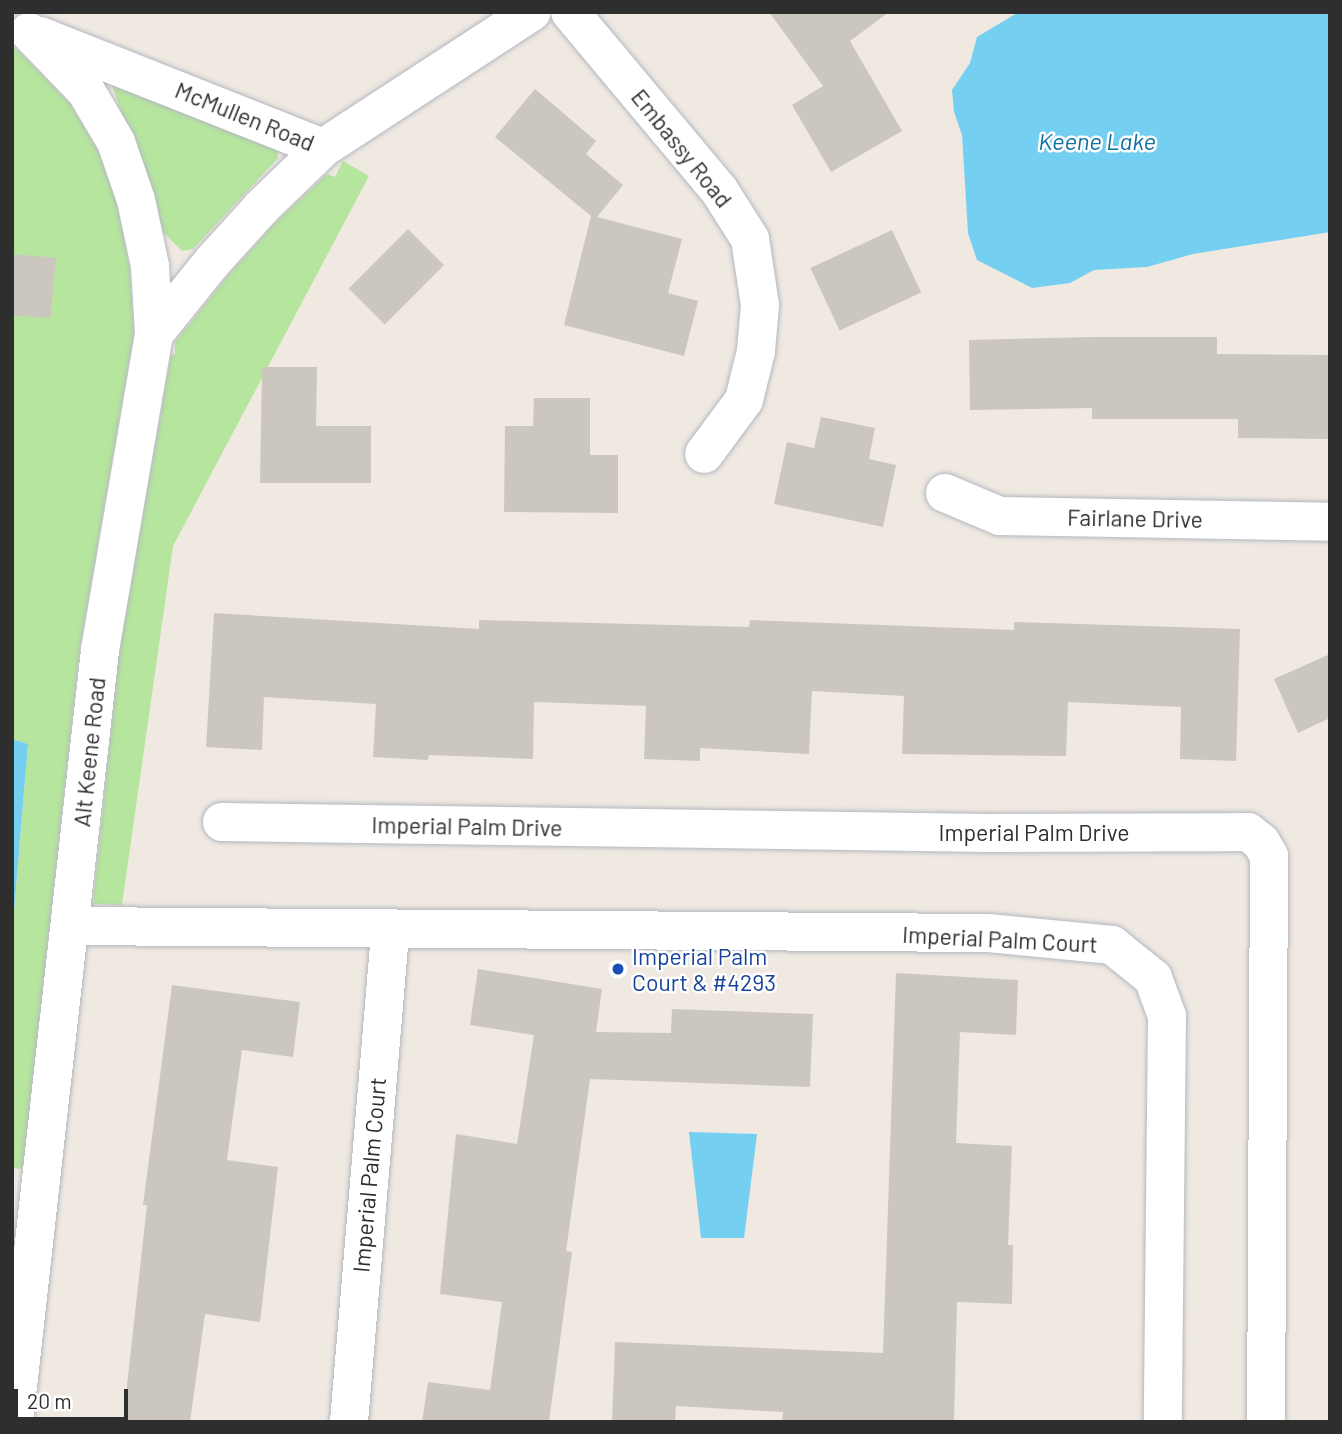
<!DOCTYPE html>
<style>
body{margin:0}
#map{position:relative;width:1342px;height:1434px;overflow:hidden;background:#efe9e1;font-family:Barlow,sans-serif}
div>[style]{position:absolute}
.green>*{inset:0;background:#b6e59e}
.water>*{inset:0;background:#75cff0}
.building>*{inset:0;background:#cbc7bf;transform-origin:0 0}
.roads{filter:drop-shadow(0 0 2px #b4b7c1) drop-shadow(0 0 2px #b4b7c1)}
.minor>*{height:38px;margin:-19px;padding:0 19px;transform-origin:19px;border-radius:19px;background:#fff}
.tertiary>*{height:38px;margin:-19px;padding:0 19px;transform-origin:19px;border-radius:19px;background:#fff}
.dots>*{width:19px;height:19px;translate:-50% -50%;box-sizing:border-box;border:4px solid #fff;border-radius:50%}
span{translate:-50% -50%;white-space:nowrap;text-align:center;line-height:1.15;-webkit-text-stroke:5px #fff;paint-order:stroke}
.street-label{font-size:23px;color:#2e2e2e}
.transit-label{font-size:23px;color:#164399}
.left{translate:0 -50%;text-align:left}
.water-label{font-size:24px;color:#0d6fa3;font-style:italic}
.frame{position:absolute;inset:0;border:14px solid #2e2e2e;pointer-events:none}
.scale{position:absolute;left:14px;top:1389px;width:114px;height:32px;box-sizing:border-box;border:4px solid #2e2e2e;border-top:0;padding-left:9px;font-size:21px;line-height:24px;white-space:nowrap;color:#2e2e2e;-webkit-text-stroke:5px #fff;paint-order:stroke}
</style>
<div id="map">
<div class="green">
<div style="clip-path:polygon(12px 48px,19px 51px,71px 105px,99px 152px,118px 206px,130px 270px,134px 333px,80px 647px,23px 1169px,12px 1168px,12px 935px,28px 744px,12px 739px)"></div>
<div style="clip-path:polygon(111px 83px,273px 145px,278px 152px,278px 158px,193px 249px,182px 251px,164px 233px)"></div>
<div style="clip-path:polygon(343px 161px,369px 176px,173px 546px,122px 905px,93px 904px,119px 653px,171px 355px,175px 354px,175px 342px,227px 277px,275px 223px,327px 174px,335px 177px)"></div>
</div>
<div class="water">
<div style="clip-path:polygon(1019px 12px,1330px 12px,1330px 232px,1193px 254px,1147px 267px,1094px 270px,1070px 283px,1032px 288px,977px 260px,968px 233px,962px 135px,954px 112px,952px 90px,970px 63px,977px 37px)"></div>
<div style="clip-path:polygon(12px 739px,28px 744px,12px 935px)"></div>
<div style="clip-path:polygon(689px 1132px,757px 1134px,744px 1238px,701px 1238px)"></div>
</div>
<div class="building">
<div style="clip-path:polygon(769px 12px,889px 12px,850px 41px,902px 131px,831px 172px,792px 105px,823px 86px)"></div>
<div style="clip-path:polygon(535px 89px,596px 141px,586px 154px,623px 185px,597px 217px,682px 239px,668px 293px,698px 301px,684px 356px,564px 325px,591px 216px,495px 137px)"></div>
<div style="left:408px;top:229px;width:51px;height:84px;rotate:45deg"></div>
<div style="left:892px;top:230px;width:69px;height:90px;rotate:65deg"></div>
<div style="left:12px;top:254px;width:44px;height:61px;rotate:5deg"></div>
<div style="clip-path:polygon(1092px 337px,1217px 337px,1217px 354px,1330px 355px,1330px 439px,1238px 438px,1238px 419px,1092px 419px,1092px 408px,970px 410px,969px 340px)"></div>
<div style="clip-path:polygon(262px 367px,317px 367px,316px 426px,371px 426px,371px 483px,260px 483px)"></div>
<div style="clip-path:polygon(534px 398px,590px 398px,590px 455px,618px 455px,618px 513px,504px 512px,505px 426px,533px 426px)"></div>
<div style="clip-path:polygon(821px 417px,875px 428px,869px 459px,896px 465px,883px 527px,774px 504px,787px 442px,814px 448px)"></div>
<div style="clip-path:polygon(214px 613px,479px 629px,479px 620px,749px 627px,750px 620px,1014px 630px,1014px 622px,1240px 629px,1236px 761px,1180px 759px,1181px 707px,1068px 702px,1066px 756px,902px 754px,904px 696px,812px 691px,809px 754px,700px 748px,700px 761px,644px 759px,646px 706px,534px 702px,533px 759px,429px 755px,428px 760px,373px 757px,376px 704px,264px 697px,262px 750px,206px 747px)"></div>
<div style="clip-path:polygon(1330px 654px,1330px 718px,1298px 733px,1274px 679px)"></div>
<div style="clip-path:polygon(478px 969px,602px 989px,596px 1032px,671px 1033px,672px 1009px,813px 1014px,810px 1087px,590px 1079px,566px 1251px,572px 1252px,549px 1422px,422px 1422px,428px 1382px,490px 1390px,502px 1302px,440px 1294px,456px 1134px,517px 1144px,534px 1035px,470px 1025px)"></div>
<div style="clip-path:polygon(896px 973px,1018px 980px,1016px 1035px,960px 1032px,956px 1143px,1012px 1146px,1008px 1245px,1013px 1245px,1012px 1304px,957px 1302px,954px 1422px,782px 1422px,783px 1412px,676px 1406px,675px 1422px,612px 1422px,615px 1342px,883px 1353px)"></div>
<div style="clip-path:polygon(172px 985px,300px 1002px,293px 1057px,242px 1050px,227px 1160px,278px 1167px,260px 1322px,205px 1314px,190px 1422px,123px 1422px,147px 1205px,143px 1205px)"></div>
</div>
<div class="roads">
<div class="minor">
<div style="left:570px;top:12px;width:232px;rotate:50.1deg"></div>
<div style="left:719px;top:190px;width:58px;rotate:57.7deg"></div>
<div style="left:750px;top:239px;width:67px;rotate:81.4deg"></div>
<div style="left:760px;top:305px;width:46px;rotate:95deg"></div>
<div style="left:756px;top:351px;width:50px;rotate:103.8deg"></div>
<div style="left:744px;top:400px;width:67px;rotate:126.5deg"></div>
<div style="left:945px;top:493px;width:60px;rotate:22.7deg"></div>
<div style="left:1000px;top:516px;width:330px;rotate:1deg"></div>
<div style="left:222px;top:822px;width:765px;rotate:0.82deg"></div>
<div style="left:987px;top:833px;width:261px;rotate:-0.2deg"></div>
<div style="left:1248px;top:832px;width:16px;rotate:38deg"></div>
<div style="left:1261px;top:842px;width:16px;rotate:60deg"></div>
<div style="left:1269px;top:856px;width:566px;rotate:90.3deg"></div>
<div style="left:70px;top:926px;width:918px;rotate:0.44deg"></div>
<div style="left:988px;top:933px;width:125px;rotate:5.5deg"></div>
<div style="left:1112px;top:945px;width:53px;rotate:38.8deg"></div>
<div style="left:1153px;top:978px;width:40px;rotate:69.8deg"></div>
<div style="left:1167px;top:1016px;width:406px;rotate:90.6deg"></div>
<div style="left:349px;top:1422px;width:495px;rotate:-85.2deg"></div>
</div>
<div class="tertiary">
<div style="left:29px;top:32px;width:82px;rotate:46deg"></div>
<div style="left:86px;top:91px;width:59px;rotate:59.5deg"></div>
<div style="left:116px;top:142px;width:61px;rotate:71deg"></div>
<div style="left:136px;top:200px;width:67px;rotate:78deg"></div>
<div style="left:150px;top:266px;width:68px;rotate:86.6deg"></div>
<div style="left:40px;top:36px;width:304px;rotate:21.6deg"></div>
<div style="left:14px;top:1422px;width:777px;rotate:-83.64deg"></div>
<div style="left:100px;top:650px;width:321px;rotate:-80.3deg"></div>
<div style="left:154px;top:334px;width:94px;rotate:-51.1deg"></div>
<div style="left:213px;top:261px;width:73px;rotate:-47.8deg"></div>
<div style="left:262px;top:207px;width:85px;rotate:-44deg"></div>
<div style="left:323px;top:148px;width:249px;rotate:-33.1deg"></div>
</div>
</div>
<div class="dots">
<div style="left:618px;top:969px;background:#1a4fb4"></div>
</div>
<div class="street-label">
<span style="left:245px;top:116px;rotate:22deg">McMullen Road</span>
<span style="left:682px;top:148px;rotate:51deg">Embassy Road</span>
<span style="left:1135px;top:518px;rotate:1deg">Fairlane Drive</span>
<span style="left:89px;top:752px;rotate:-84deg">Alt Keene Road</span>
<span style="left:467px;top:826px;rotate:1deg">Imperial Palm Drive</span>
<span style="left:1034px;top:832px">Imperial Palm Drive</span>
<span style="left:1000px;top:939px;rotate:3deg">Imperial Palm Court</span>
<span style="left:369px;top:1175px;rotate:-85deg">Imperial Palm Court</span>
</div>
<div class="transit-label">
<span class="left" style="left:632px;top:969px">Imperial Palm<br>Court &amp; #4293</span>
</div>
<div class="water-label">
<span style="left:1097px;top:141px">Keene Lake</span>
</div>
<div class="frame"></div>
<div class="scale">20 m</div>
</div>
